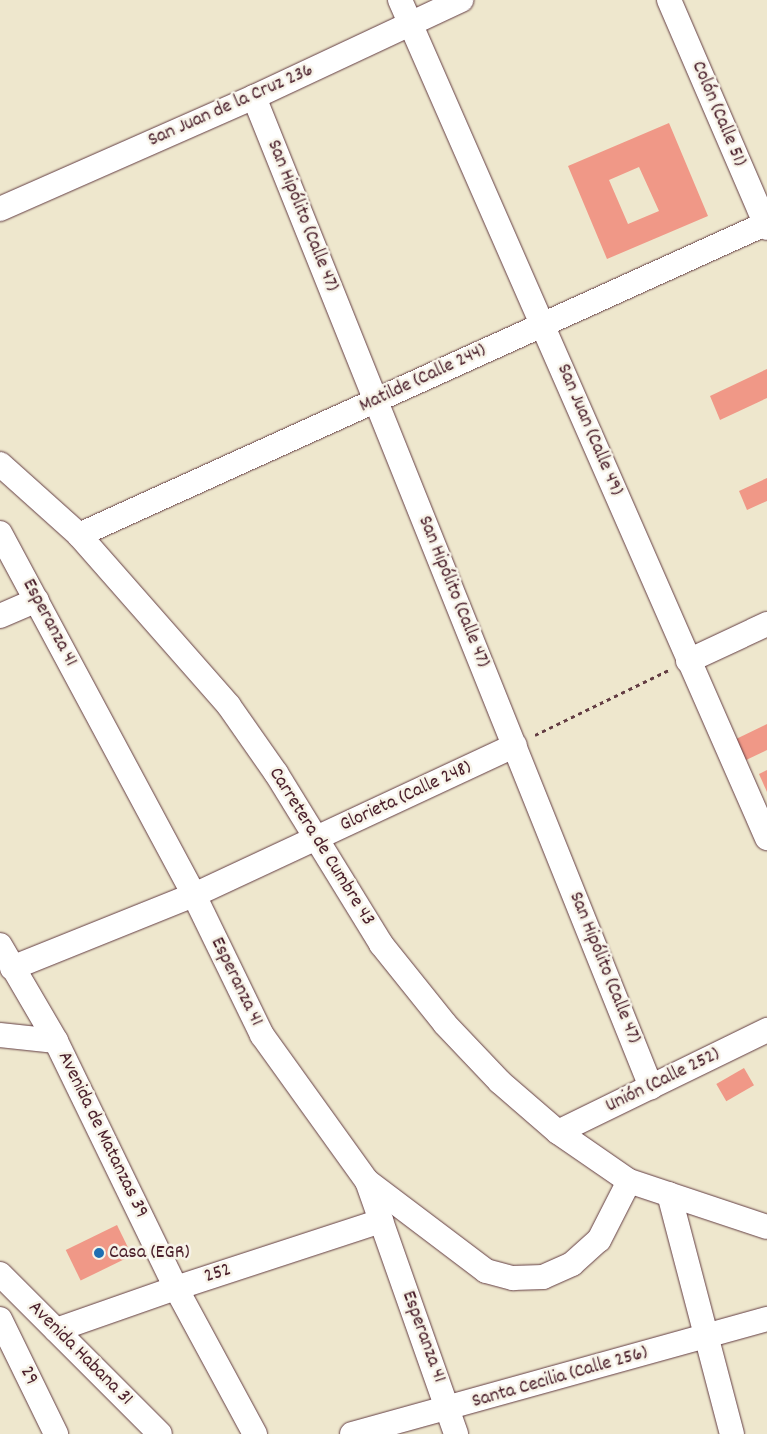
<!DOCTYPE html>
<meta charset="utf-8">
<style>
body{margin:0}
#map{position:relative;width:767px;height:1434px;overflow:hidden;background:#eee7cd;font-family:Dekko,sans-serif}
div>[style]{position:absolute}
.building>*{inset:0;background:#f09887;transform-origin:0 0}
.path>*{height:3px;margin-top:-1.5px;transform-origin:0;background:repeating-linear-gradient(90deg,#633d43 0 4px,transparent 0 8px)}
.roads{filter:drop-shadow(0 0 1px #633d43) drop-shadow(0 0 1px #633d43)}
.minor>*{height:24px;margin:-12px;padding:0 12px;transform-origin:12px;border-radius:12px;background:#fff}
.dots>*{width:14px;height:14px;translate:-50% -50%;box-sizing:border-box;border:2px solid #f7f3e8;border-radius:50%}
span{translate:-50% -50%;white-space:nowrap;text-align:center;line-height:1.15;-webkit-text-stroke:5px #f7f3e8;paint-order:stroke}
.street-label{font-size:20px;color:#4a1f2b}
.poi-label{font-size:20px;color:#4a1f2b}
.left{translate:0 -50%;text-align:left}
</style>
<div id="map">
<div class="building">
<div style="clip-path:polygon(evenodd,669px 123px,708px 216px,607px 259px,568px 166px,669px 123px,639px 167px,659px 211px,628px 224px,609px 180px,639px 167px)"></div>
<div style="clip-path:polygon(767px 369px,767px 398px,720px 420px,710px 396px)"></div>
<div style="clip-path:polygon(767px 478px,767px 501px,747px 510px,739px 491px)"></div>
<div style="clip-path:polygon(767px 724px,767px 750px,744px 761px,734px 740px)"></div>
<div style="clip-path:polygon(767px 770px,767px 792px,759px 774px)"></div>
<div style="left:744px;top:1068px;width:20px;height:32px;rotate:60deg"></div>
<div style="left:117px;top:1225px;width:34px;height:57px;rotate:64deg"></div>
</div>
<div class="path">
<div style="left:535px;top:735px;width:149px;rotate:-25.9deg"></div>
</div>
<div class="roads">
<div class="minor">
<div style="left:400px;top:0;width:915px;rotate:66.35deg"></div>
<div style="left:669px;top:0;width:248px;rotate:66.7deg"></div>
<div style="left:254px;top:97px;width:1067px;rotate:68.15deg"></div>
<div style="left:0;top:209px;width:278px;rotate:-23.8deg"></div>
<div style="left:254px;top:97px;width:229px;rotate:-25.1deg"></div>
<div style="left:0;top:464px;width:106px;rotate:41.9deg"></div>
<div style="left:79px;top:535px;width:227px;rotate:48.7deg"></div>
<div style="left:229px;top:706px;width:82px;rotate:55deg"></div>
<div style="left:276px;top:773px;width:201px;rotate:58.4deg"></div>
<div style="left:381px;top:944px;width:102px;rotate:51.3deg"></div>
<div style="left:445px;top:1024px;width:80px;rotate:46.5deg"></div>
<div style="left:500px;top:1082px;width:77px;rotate:40.8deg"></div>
<div style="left:558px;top:1132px;width:86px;rotate:34.6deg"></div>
<div style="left:629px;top:1181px;width:145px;rotate:18.4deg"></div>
<div style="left:0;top:533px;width:411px;rotate:61.8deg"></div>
<div style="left:194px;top:895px;width:156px;rotate:64.1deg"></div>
<div style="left:262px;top:1035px;width:180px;rotate:54.3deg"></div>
<div style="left:367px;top:1181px;width:268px;rotate:70.6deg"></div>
<div style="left:79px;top:535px;width:755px;rotate:-24.39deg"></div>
<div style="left:0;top:616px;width:40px;rotate:-23.4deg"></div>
<div style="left:688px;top:661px;width:87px;rotate:-25.1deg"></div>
<div style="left:0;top:945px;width:111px;rotate:59.7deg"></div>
<div style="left:56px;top:1041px;width:275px;rotate:64.1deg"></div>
<div style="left:176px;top:1288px;width:166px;rotate:61.6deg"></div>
<div style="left:12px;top:968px;width:196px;rotate:-21.9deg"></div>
<div style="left:194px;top:895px;width:354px;rotate:-25deg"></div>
<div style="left:0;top:1035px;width:56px;rotate:6.1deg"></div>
<div style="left:558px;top:1132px;width:233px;rotate:-26deg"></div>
<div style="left:367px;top:1181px;width:149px;rotate:37.1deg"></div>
<div style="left:486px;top:1271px;width:28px;rotate:15deg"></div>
<div style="left:513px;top:1278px;width:30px;rotate:-2deg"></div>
<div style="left:543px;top:1277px;width:32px;rotate:-24deg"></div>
<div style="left:572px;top:1264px;width:36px;rotate:-42deg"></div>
<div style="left:599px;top:1240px;width:66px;rotate:-63deg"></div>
<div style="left:669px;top:1194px;width:248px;rotate:75.3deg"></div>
<div style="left:0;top:1274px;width:226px;rotate:45deg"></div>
<div style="left:0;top:1319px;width:128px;rotate:64deg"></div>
<div style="left:56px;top:1330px;width:127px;rotate:-19.3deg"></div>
<div style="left:176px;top:1288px;width:216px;rotate:-18.1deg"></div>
<div style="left:352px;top:1434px;width:431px;rotate:-15.5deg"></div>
</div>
</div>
<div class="dots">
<div style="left:99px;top:1253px;background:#1f6fb2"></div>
</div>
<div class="street-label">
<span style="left:231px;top:106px;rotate:-24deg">San Juan de la Cruz 236</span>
<span style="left:718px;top:114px;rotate:67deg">Colón (Calle 51)</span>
<span style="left:302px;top:216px;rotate:68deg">San Hipólito (Calle 47)</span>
<span style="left:423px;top:379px;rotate:-25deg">Matilde (Calle 244)</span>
<span style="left:589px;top:430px;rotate:67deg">San Juan (Calle 49)</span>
<span style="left:453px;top:592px;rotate:68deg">San Hipólito (Calle 47)</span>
<span style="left:49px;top:623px;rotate:62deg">Esperanza 41</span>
<span style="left:406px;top:797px;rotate:-25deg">Glorieta (Calle 248)</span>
<span style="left:321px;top:847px;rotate:58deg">Carretera de Cumbre 43</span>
<span style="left:604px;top:968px;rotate:68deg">San Hipólito (Calle 47)</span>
<span style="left:236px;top:982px;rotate:64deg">Esperanza 41</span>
<span style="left:663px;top:1081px;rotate:-26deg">Unión (Calle 252)</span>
<span style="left:102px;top:1135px;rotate:64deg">Avenida de Matanzas 39</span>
<span style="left:218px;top:1274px;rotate:-18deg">252</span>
<span style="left:423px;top:1337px;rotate:70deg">Esperanza 41</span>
<span style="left:80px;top:1354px;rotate:45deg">Avenida Habana 31</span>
<span style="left:28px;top:1376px;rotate:64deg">29</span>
<span style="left:560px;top:1378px;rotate:-16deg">Santa Cecilia (Calle 256)</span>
</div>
<div class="poi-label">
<span class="left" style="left:109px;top:1253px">Casa (EGR)</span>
</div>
</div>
